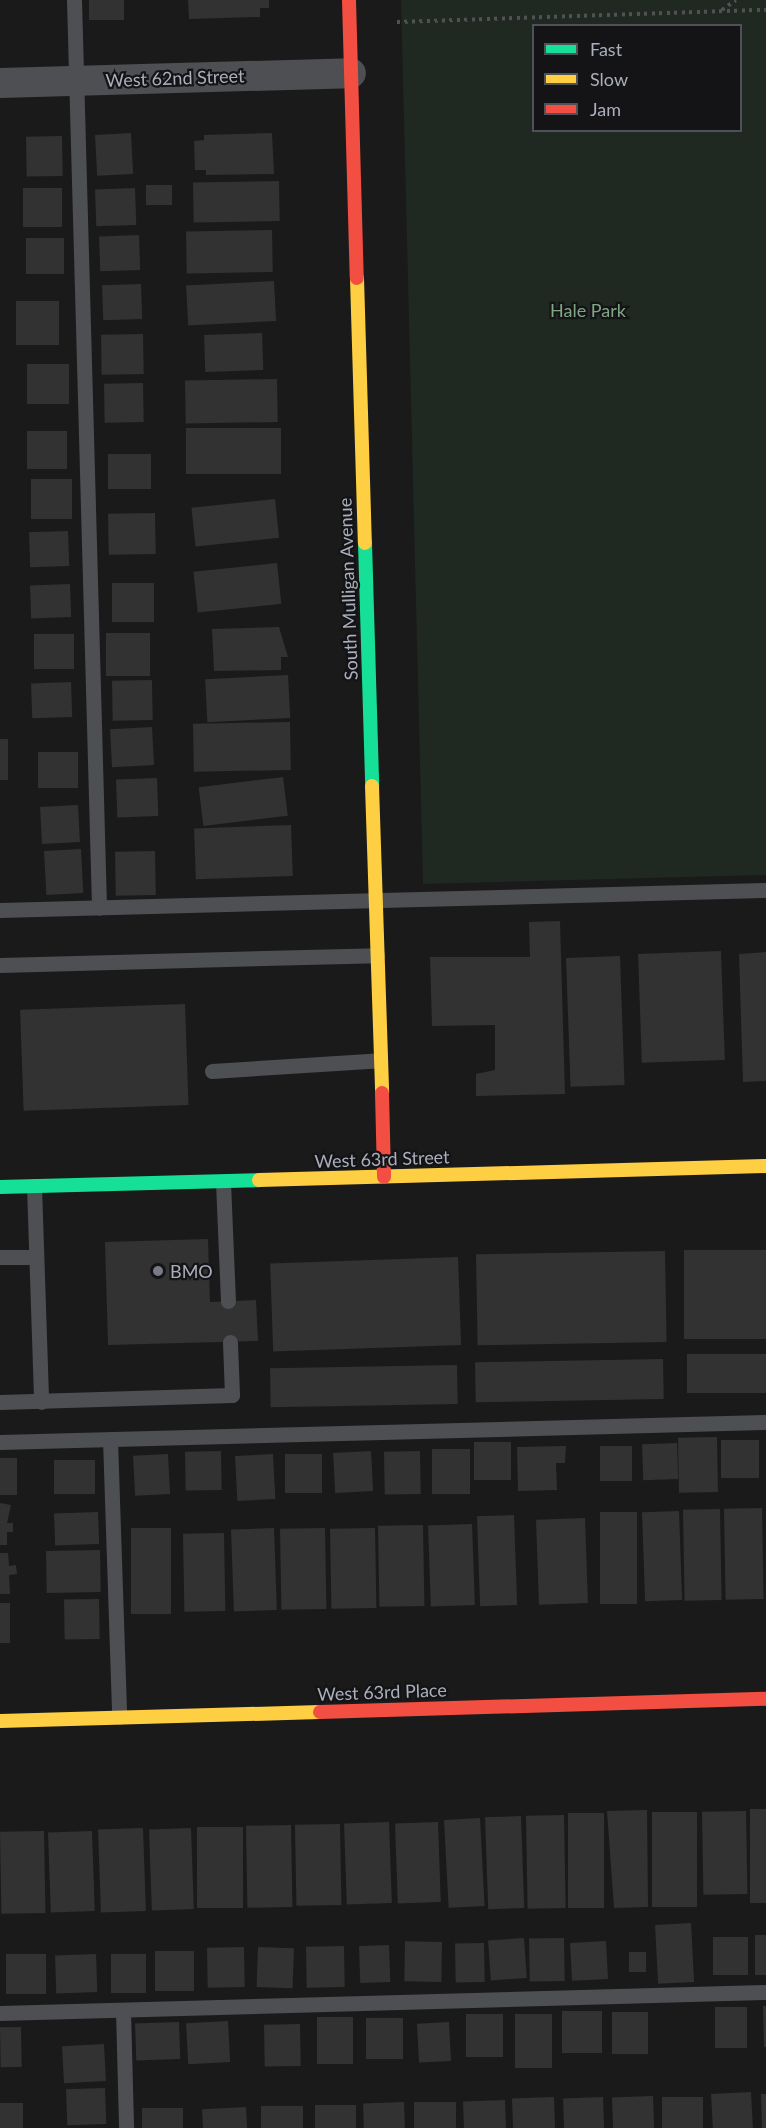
<!DOCTYPE html>
<style>
body{margin:0}
#map{position:relative;width:766px;height:2128px;overflow:hidden;background:#1a1a1a;font-family:Lato,sans-serif}
div>[style]{position:absolute}
.green>*{inset:0;background:#1f2821}
.building>*{inset:0;background:#323232;transform-origin:0 0}
.path>*{height:4px;margin-top:-2px;transform-origin:0;background:repeating-linear-gradient(90deg,#505154 0 3px,transparent 0 7.5px)}
.lane>*{height:15px;margin:-7.5px;padding:0 7.5px;transform-origin:7.5px;border-radius:7.5px;background:#4d4f53}
.street>*{height:30px;margin:-15px;padding:0 15px;transform-origin:15px;border-radius:15px;background:#4d4f53}
.fast>*{height:14px;margin:-7px;padding:0 7px;transform-origin:7px;border-radius:7px;background:#16e098}
.slow>*{height:14px;margin:-7px;padding:0 7px;transform-origin:7px;border-radius:7px;background:#ffcf43}
.jam>*{height:14px;margin:-7px;padding:0 7px;transform-origin:7px;border-radius:7px;background:#f24e42}
.dots>*{width:16px;height:16px;translate:-50% -50%;box-sizing:border-box;border:3px solid #141316;border-radius:50%}
span{translate:-50% -50%;white-space:nowrap;text-align:center;line-height:1.15;-webkit-text-stroke:4.5px #141316;paint-order:stroke}
.street-label{font-size:18px;color:#aaafbb}
.park-label{font-size:18px;color:#80a784}
.poi-label{font-size:18px;color:#aaafbb}
.left{translate:0 -50%;text-align:left}
.legend{position:absolute;left:532px;top:24px;width:210px;height:108px;box-sizing:border-box;background:#141316;border:2px solid #505158;margin:0;padding:8px 10px;list-style:none;font-size:18px;color:#aaafbb}
.legend li{display:flex;align-items:center;gap:12px;height:30px}
.legend b{width:30px;border:2px solid #505158}
</style>
<div id="map">
<div class="green">
<div style="clip-path:polygon(evenodd,401px 0,766px 0,766px 875px,423px 884px,401px 0,534px 26px,740px 26px,740px 130px,534px 130px,534px 26px)"></div>
</div>
<div class="building">
<div style="left:89px;top:0;width:35px;height:20px"></div>
<div style="clip-path:polygon(188px 0,269px 0,269px 8px,260px 8px,260px 17px,189px 19px)"></div>
<div style="left:131px;top:133px;width:41px;height:36px;rotate:87deg"></div>
<div style="clip-path:polygon(272px 133px,274px 174px,206px 175px,206px 170px,195px 170px,194px 141px,204px 140px,204px 135px)"></div>
<div style="left:62px;top:136px;width:40px;height:36px;rotate:89deg"></div>
<div style="left:279px;top:181px;width:40px;height:86px;rotate:89deg"></div>
<div style="left:146px;top:185px;width:26px;height:20px"></div>
<div style="left:62px;top:188px;width:39px;height:39px;rotate:90deg"></div>
<div style="left:135px;top:188px;width:37px;height:40px;rotate:88deg"></div>
<div style="left:272px;top:230px;width:42px;height:86px;rotate:89deg"></div>
<div style="left:139px;top:235px;width:35px;height:40px;rotate:88deg"></div>
<div style="left:64px;top:238px;width:36px;height:38px;rotate:90deg"></div>
<div style="left:274px;top:281px;width:40px;height:88px;rotate:87deg"></div>
<div style="left:141px;top:284px;width:35px;height:39px;rotate:88deg"></div>
<div style="left:16px;top:301px;width:43px;height:44px"></div>
<div style="left:262px;top:333px;width:37px;height:58px;rotate:88deg"></div>
<div style="left:143px;top:334px;width:40px;height:42px;rotate:89deg"></div>
<div style="left:69px;top:364px;width:40px;height:42px;rotate:90deg"></div>
<div style="left:277px;top:379px;width:43px;height:92px;rotate:89deg"></div>
<div style="left:143px;top:383px;width:39px;height:39px;rotate:89deg"></div>
<div style="left:281px;top:428px;width:46px;height:95px;rotate:90deg"></div>
<div style="left:67px;top:431px;width:38px;height:40px;rotate:90deg"></div>
<div style="left:151px;top:454px;width:35px;height:43px;rotate:90deg"></div>
<div style="left:31px;top:479px;width:41px;height:40px"></div>
<div style="left:275px;top:499px;width:39px;height:84px;rotate:84deg"></div>
<div style="left:155px;top:513px;width:41px;height:47px;rotate:89deg"></div>
<div style="left:68px;top:531px;width:35px;height:39px;rotate:88deg"></div>
<div style="left:277px;top:563px;width:41px;height:84px;rotate:84deg"></div>
<div style="left:154px;top:583px;width:39px;height:42px;rotate:90deg"></div>
<div style="left:70px;top:584px;width:33px;height:40px;rotate:88deg"></div>
<div style="clip-path:polygon(279px 627px,288px 657px,281px 657px,281px 670px,214px 671px,212px 629px)"></div>
<div style="left:106px;top:633px;width:44px;height:43px"></div>
<div style="left:74px;top:634px;width:35px;height:40px;rotate:90deg"></div>
<div style="left:288px;top:675px;width:43px;height:83px;rotate:87deg"></div>
<div style="left:152px;top:680px;width:40px;height:40px;rotate:89deg"></div>
<div style="left:71px;top:682px;width:35px;height:40px;rotate:88deg"></div>
<div style="left:290px;top:722px;width:48px;height:97px;rotate:89deg"></div>
<div style="left:152px;top:727px;width:38px;height:42px;rotate:87deg"></div>
<div style="left:0;top:739px;width:8px;height:41px"></div>
<div style="left:78px;top:752px;width:36px;height:40px;rotate:90deg"></div>
<div style="left:283px;top:777px;width:39px;height:85px;rotate:83deg"></div>
<div style="left:157px;top:778px;width:38px;height:41px;rotate:88deg"></div>
<div style="left:78px;top:805px;width:37px;height:38px;rotate:87deg"></div>
<div style="left:291px;top:825px;width:51px;height:97px;rotate:88deg"></div>
<div style="left:81px;top:849px;width:44px;height:37px;rotate:87deg"></div>
<div style="left:155px;top:851px;width:44px;height:40px;rotate:89deg"></div>
<div style="clip-path:polygon(560px 921px,565px 1094px,476px 1096px,476px 1074px,495px 1070px,495px 1025px,432px 1026px,430px 957px,530px 957px,529px 922px)"></div>
<div style="left:721px;top:951px;width:109px;height:83px;rotate:88deg"></div>
<div style="clip-path:polygon(766px 952px,766px 1081px,743px 1082px,739px 954px)"></div>
<div style="left:620px;top:956px;width:129px;height:54px;rotate:88deg"></div>
<div style="left:185px;top:1004px;width:101px;height:165px;rotate:88deg"></div>
<div style="clip-path:polygon(208px 1239px,210px 1302px,256px 1300px,258px 1341px,108px 1345px,105px 1242px)"></div>
<div style="left:766px;top:1250px;width:89px;height:82px;rotate:90deg"></div>
<div style="left:665px;top:1251px;width:91px;height:189px;rotate:89deg"></div>
<div style="left:458px;top:1257px;width:88px;height:188px;rotate:88deg"></div>
<div style="left:766px;top:1354px;width:39px;height:79px;rotate:90deg"></div>
<div style="left:663px;top:1359px;width:40px;height:188px;rotate:89deg"></div>
<div style="left:457px;top:1365px;width:39px;height:187px;rotate:89deg"></div>
<div style="left:717px;top:1437px;width:55px;height:39px;rotate:89deg"></div>
<div style="left:759px;top:1440px;width:38px;height:38px;rotate:90deg"></div>
<div style="left:511px;top:1442px;width:38px;height:37px;rotate:90deg"></div>
<div style="left:677px;top:1443px;width:36px;height:35px;rotate:88deg"></div>
<div style="clip-path:polygon(566px 1446px,565px 1463px,556px 1463px,557px 1490px,518px 1491px,517px 1447px)"></div>
<div style="left:600px;top:1446px;width:32px;height:35px"></div>
<div style="left:432px;top:1449px;width:38px;height:45px"></div>
<div style="left:221px;top:1451px;width:39px;height:36px;rotate:89deg"></div>
<div style="left:371px;top:1451px;width:40px;height:38px;rotate:87deg"></div>
<div style="left:420px;top:1451px;width:43px;height:36px;rotate:89deg"></div>
<div style="left:168px;top:1454px;width:40px;height:35px;rotate:87deg"></div>
<div style="left:273px;top:1454px;width:45px;height:38px;rotate:87deg"></div>
<div style="left:322px;top:1454px;width:39px;height:37px;rotate:90deg"></div>
<div style="left:0;top:1458px;width:17px;height:37px"></div>
<div style="left:54px;top:1460px;width:41px;height:34px"></div>
<div style="clip-path:polygon(0 1503px,11px 1505px,7px 1523px,13px 1523px,13px 1532px,7px 1532px,7px 1545px,0 1545px)"></div>
<div style="left:762px;top:1508px;width:91px;height:38px;rotate:89deg"></div>
<div style="left:720px;top:1509px;width:91px;height:37px;rotate:89deg"></div>
<div style="left:679px;top:1511px;width:89px;height:37px;rotate:88deg"></div>
<div style="left:98px;top:1512px;width:32px;height:44px;rotate:88deg"></div>
<div style="left:600px;top:1512px;width:37px;height:92px"></div>
<div style="left:514px;top:1515px;width:90px;height:37px;rotate:88deg"></div>
<div style="left:585px;top:1518px;width:85px;height:49px;rotate:88deg"></div>
<div style="left:472px;top:1524px;width:81px;height:44px;rotate:88deg"></div>
<div style="left:423px;top:1525px;width:81px;height:45px;rotate:89deg"></div>
<div style="left:131px;top:1528px;width:40px;height:86px"></div>
<div style="left:274px;top:1528px;width:82px;height:43px;rotate:88deg"></div>
<div style="left:325px;top:1528px;width:81px;height:45px;rotate:89deg"></div>
<div style="left:375px;top:1528px;width:80px;height:45px;rotate:89deg"></div>
<div style="left:224px;top:1533px;width:78px;height:41px;rotate:89deg"></div>
<div style="left:100px;top:1550px;width:42px;height:54px;rotate:89deg"></div>
<div style="clip-path:polygon(0 1553px,8px 1553px,9px 1566px,16px 1565px,17px 1574px,9px 1575px,10px 1594px,0 1594px)"></div>
<div style="left:99px;top:1599px;width:40px;height:35px;rotate:89deg"></div>
<div style="left:0;top:1603px;width:10px;height:40px"></div>
<div style="left:766px;top:1809px;width:94px;height:16px;rotate:90deg"></div>
<div style="clip-path:polygon(647px 1810px,648px 1907px,614px 1908px,607px 1811px)"></div>
<div style="left:746px;top:1811px;width:83px;height:44px;rotate:89deg"></div>
<div style="left:652px;top:1812px;width:45px;height:95px"></div>
<div style="left:568px;top:1813px;width:36px;height:95px"></div>
<div style="left:564px;top:1815px;width:93px;height:38px;rotate:89deg"></div>
<div style="left:521px;top:1816px;width:92px;height:36px;rotate:88deg"></div>
<div style="left:480px;top:1818px;width:88px;height:36px;rotate:87deg"></div>
<div style="left:389px;top:1822px;width:81px;height:45px;rotate:88deg"></div>
<div style="left:438px;top:1822px;width:80px;height:43px;rotate:88deg"></div>
<div style="left:340px;top:1824px;width:81px;height:45px;rotate:89deg"></div>
<div style="left:291px;top:1825px;width:82px;height:45px;rotate:89deg"></div>
<div style="left:197px;top:1827px;width:46px;height:81px"></div>
<div style="left:143px;top:1828px;width:83px;height:45px;rotate:88deg"></div>
<div style="left:191px;top:1828px;width:81px;height:42px;rotate:88deg"></div>
<div style="left:44px;top:1831px;width:82px;height:44px;rotate:89deg"></div>
<div style="left:92px;top:1831px;width:80px;height:44px;rotate:88deg"></div>
<div style="left:691px;top:1923px;width:59px;height:36px;rotate:87deg"></div>
<div style="left:755px;top:1935px;width:11px;height:40px"></div>
<div style="left:713px;top:1937px;width:35px;height:38px"></div>
<div style="left:524px;top:1938px;width:40px;height:36px;rotate:86deg"></div>
<div style="left:564px;top:1938px;width:43px;height:35px;rotate:89deg"></div>
<div style="left:606px;top:1941px;width:38px;height:36px;rotate:87deg"></div>
<div style="left:442px;top:1942px;width:40px;height:37px;rotate:91deg"></div>
<div style="left:484px;top:1943px;width:39px;height:29px;rotate:89deg"></div>
<div style="left:389px;top:1945px;width:37px;height:30px;rotate:88deg"></div>
<div style="left:344px;top:1946px;width:41px;height:38px;rotate:89deg"></div>
<div style="left:244px;top:1947px;width:40px;height:37px;rotate:89deg"></div>
<div style="left:258px;top:1947px;width:36px;height:40px;rotate:2deg"></div>
<div style="left:155px;top:1951px;width:39px;height:40px"></div>
<div style="left:629px;top:1952px;width:17px;height:20px"></div>
<div style="left:6px;top:1954px;width:40px;height:40px"></div>
<div style="left:96px;top:1954px;width:38px;height:41px;rotate:88deg"></div>
<div style="left:111px;top:1954px;width:35px;height:39px"></div>
<div style="clip-path:polygon(763px 2006px,766px 2006px,766px 2047px,764px 2047px)"></div>
<div style="left:747px;top:2007px;width:41px;height:32px;rotate:90deg"></div>
<div style="left:602px;top:2011px;width:42px;height:40px;rotate:90deg"></div>
<div style="left:612px;top:2012px;width:36px;height:42px"></div>
<div style="left:466px;top:2014px;width:37px;height:43px"></div>
<div style="left:515px;top:2014px;width:37px;height:54px"></div>
<div style="left:317px;top:2017px;width:36px;height:47px"></div>
<div style="left:403px;top:2018px;width:41px;height:37px;rotate:90deg"></div>
<div style="left:228px;top:2021px;width:41px;height:42px;rotate:87deg"></div>
<div style="left:179px;top:2022px;width:37px;height:44px;rotate:88deg"></div>
<div style="left:449px;top:2022px;width:39px;height:32px;rotate:87deg"></div>
<div style="left:300px;top:2024px;width:42px;height:36px;rotate:89deg"></div>
<div style="left:21px;top:2027px;width:40px;height:21px;rotate:89deg"></div>
<div style="left:104px;top:2044px;width:37px;height:42px;rotate:87deg"></div>
<div style="left:105px;top:2088px;width:36px;height:39px;rotate:88deg"></div>
<div style="left:751px;top:2092px;width:36px;height:40px;rotate:87deg"></div>
<div style="clip-path:polygon(761px 2094px,766px 2094px,766px 2128px,762px 2128px)"></div>
<div style="left:653px;top:2096px;width:32px;height:41px;rotate:88deg"></div>
<div style="left:554px;top:2097px;width:31px;height:42px;rotate:88deg"></div>
<div style="left:603px;top:2097px;width:31px;height:40px;rotate:88deg"></div>
<div style="left:662px;top:2097px;width:41px;height:31px"></div>
<div style="left:505px;top:2100px;width:28px;height:42px;rotate:88deg"></div>
<div style="left:404px;top:2102px;width:26px;height:41px;rotate:88deg"></div>
<div style="left:456px;top:2102px;width:26px;height:42px;rotate:90deg"></div>
<div style="left:0;top:2103px;width:23px;height:25px"></div>
<div style="left:356px;top:2105px;width:23px;height:41px;rotate:90deg"></div>
<div style="left:261px;top:2106px;width:42px;height:22px"></div>
<div style="left:246px;top:2107px;width:21px;height:44px;rotate:87deg"></div>
<div style="left:183px;top:2108px;width:20px;height:41px;rotate:90deg"></div>
</div>
<div class="path">
<div style="left:722px;top:10px;width:17px;rotate:-36deg"></div>
<div style="left:397px;top:22px;width:369px;rotate:-1.9deg"></div>
</div>
<div class="lane">
<div style="left:74px;top:0;width:908px;rotate:88.42deg"></div>
<div style="left:0;top:910px;width:766px;rotate:-1.5deg"></div>
<div style="left:0;top:965px;width:377px;rotate:-1.5deg"></div>
<div style="left:212px;top:1071px;width:168px;rotate:-3.7deg"></div>
<div style="left:223px;top:1182px;width:119px;rotate:87.6deg"></div>
<div style="left:34px;top:1186px;width:216px;rotate:88.1deg"></div>
<div style="left:0;top:1257px;width:36px"></div>
<div style="left:0;top:1402px;width:232px;rotate:-1.7deg"></div>
<div style="left:232px;top:1395px;width:53px;rotate:-92.2deg"></div>
<div style="left:110px;top:1439px;width:278px;rotate:88.1deg"></div>
<div style="left:0;top:1442px;width:766px;rotate:-1.5deg"></div>
<div style="left:123px;top:2010px;width:118px;rotate:88.5deg"></div>
<div style="left:0;top:2013px;width:766px;rotate:-1.57deg"></div>
</div>
<div class="street">
<div style="left:0;top:83px;width:351px;rotate:-1.6deg"></div>
</div>
<div class="fast">
<div style="left:365px;top:543px;width:243px;rotate:88.3deg"></div>
<div style="left:0;top:1187px;width:259px;rotate:-1.5deg"></div>
</div>
<div class="slow">
<div style="left:357px;top:278px;width:265px;rotate:88.3deg"></div>
<div style="left:372px;top:786px;width:307px;rotate:88.1deg"></div>
<div style="left:259px;top:1180px;width:507px;rotate:-1.58deg"></div>
<div style="left:0;top:1721px;width:320px;rotate:-1.6deg"></div>
</div>
<div class="jam">
<div style="left:349px;top:0;width:278px;rotate:88.4deg"></div>
<div style="left:382px;top:1093px;width:84px;rotate:88.6deg"></div>
<div style="left:320px;top:1712px;width:446px;rotate:-1.7deg"></div>
</div>
<div class="dots">
<div style="left:158px;top:1271px;background:#787b83"></div>
</div>
<div class="street-label">
<span style="left:175px;top:78px;rotate:-2deg">West 62nd Street</span>
<span style="left:348px;top:589px;rotate:-92deg">South Mulligan Avenue</span>
<span style="left:382px;top:1159px;rotate:-2deg">West 63rd Street</span>
<span style="left:382px;top:1692px;rotate:-2deg">West 63rd Place</span>
</div>
<div class="park-label">
<span style="left:588px;top:310px">Hale Park</span>
</div>
<div class="poi-label">
<span class="left" style="left:170px;top:1271px">BMO</span>
</div>
<ul class="legend">
<li><b style="height:8px;background:#16e098"></b>Fast</li>
<li><b style="height:8px;background:#ffcf43"></b>Slow</li>
<li><b style="height:8px;background:#f24e42"></b>Jam</li>
</ul>
</div>
